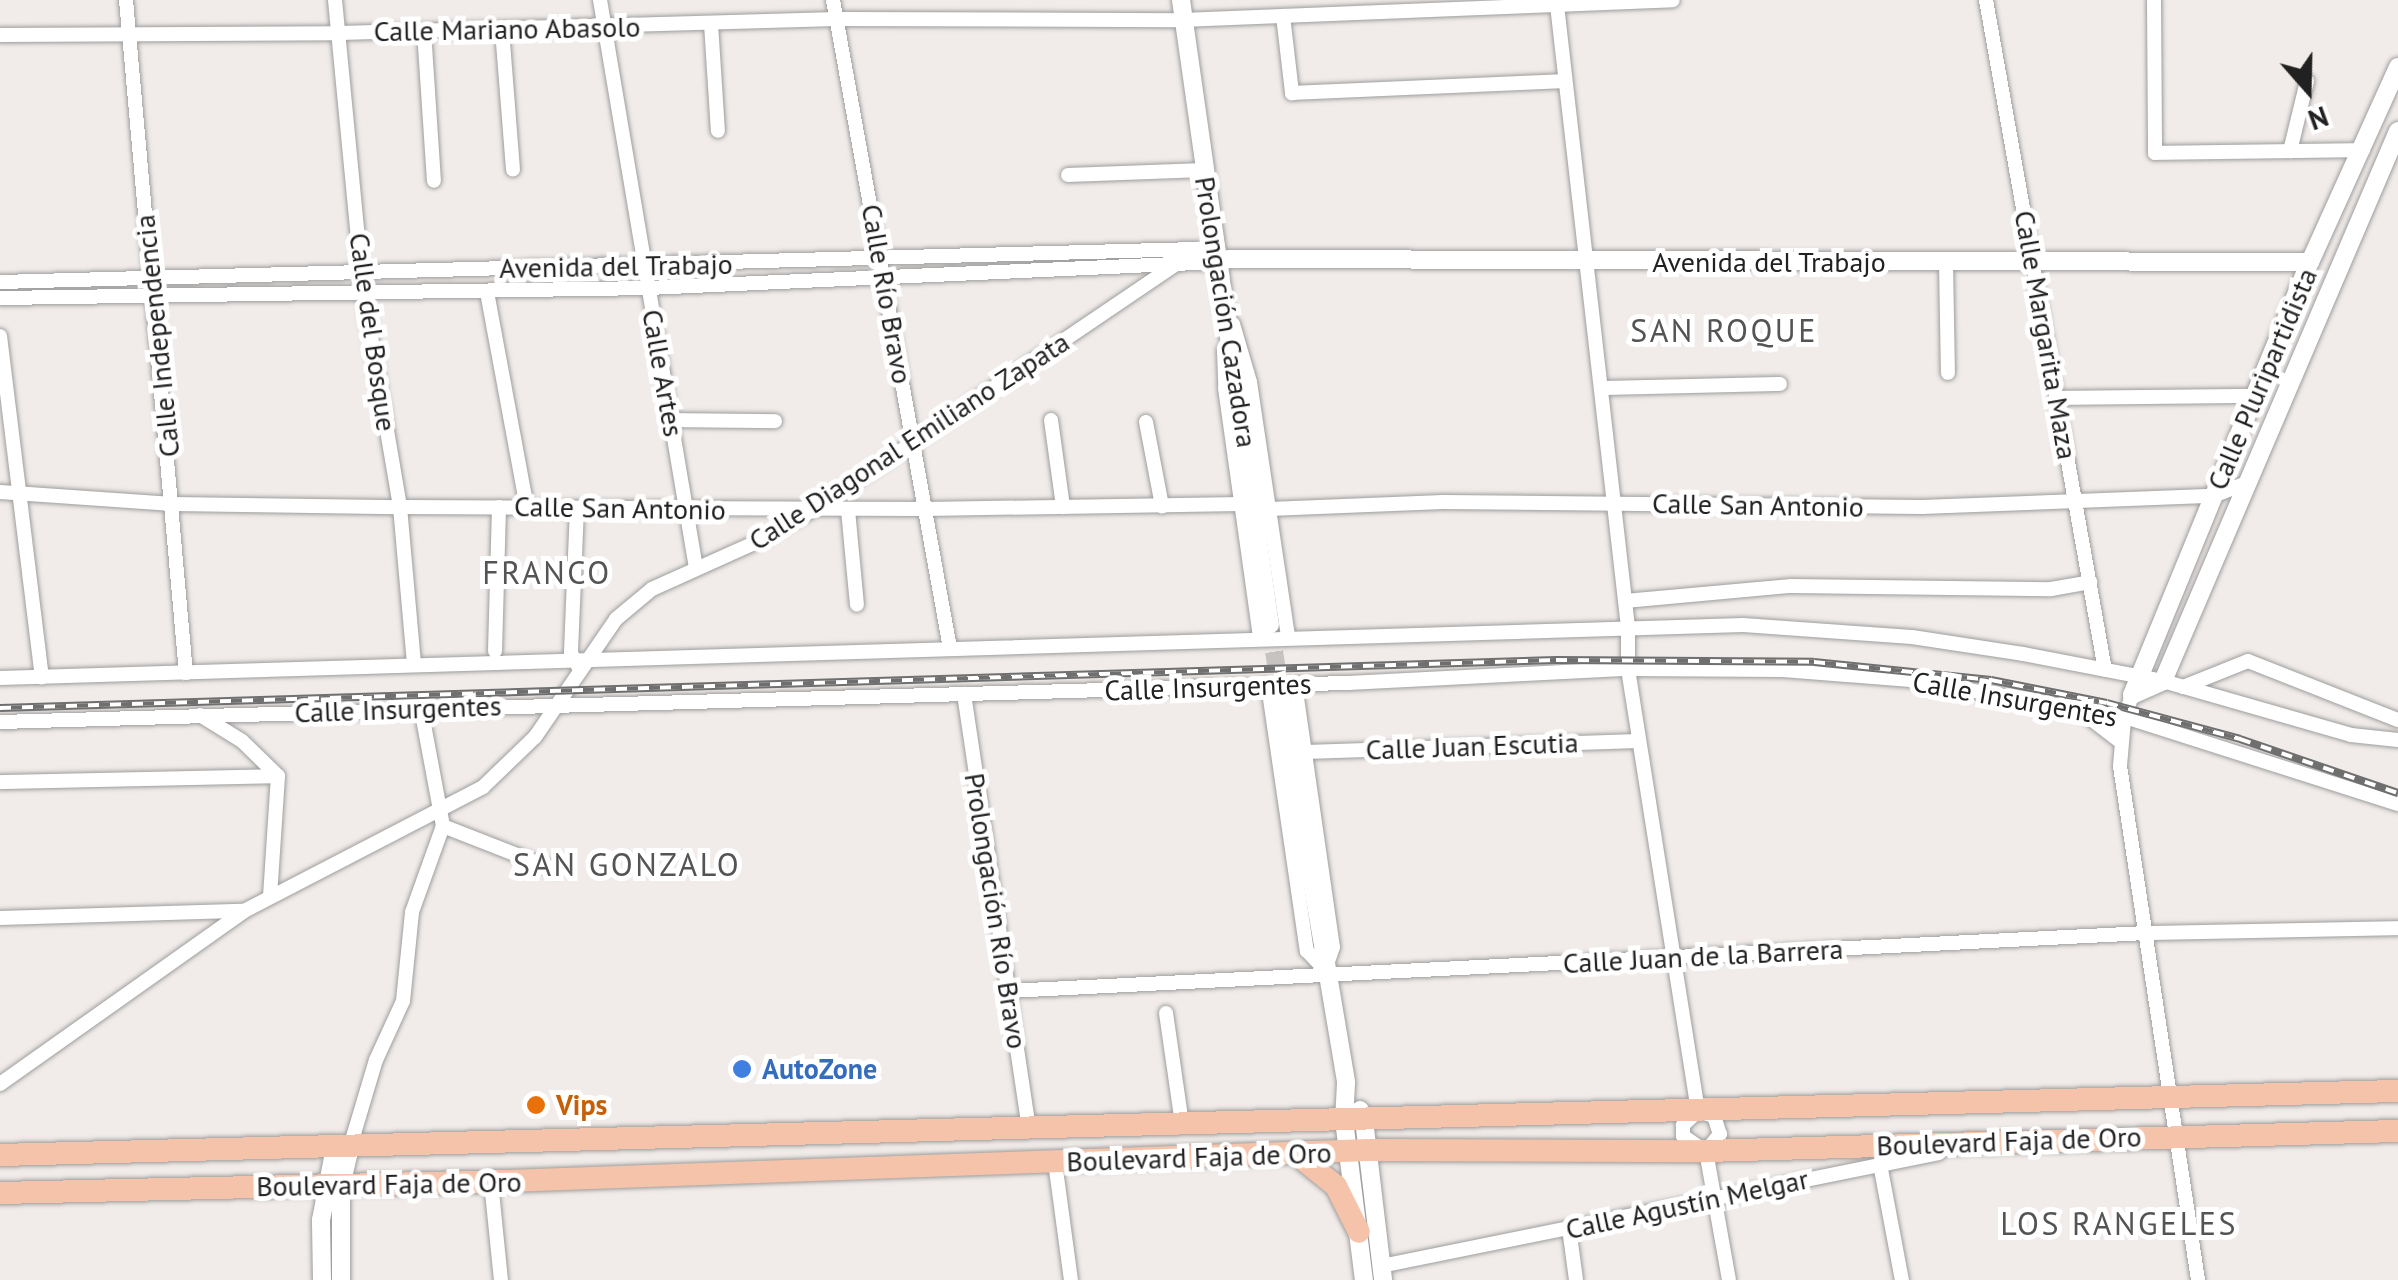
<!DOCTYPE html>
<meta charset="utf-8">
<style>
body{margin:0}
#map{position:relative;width:2398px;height:1280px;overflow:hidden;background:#f1ece9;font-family:"PT Sans",sans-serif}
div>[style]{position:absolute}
.tertiary-tunnel>*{height:18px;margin-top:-9px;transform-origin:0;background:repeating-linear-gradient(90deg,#c7c3c1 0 18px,transparent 0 27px)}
.roads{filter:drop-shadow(0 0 2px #9e9e9e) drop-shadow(0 0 2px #9e9e9e)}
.minor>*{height:14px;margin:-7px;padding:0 7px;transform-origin:7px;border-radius:7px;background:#fff}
.tertiary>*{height:18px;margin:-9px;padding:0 9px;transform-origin:9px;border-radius:9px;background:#fff}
.primary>*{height:22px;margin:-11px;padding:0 11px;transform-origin:11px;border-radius:11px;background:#f5c3a9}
.rail>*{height:8px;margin-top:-4px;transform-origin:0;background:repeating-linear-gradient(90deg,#fff 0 11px,#6f6f6f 0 22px);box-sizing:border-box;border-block:2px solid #6f6f6f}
.dots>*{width:28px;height:28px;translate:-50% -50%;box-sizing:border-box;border:5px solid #fff;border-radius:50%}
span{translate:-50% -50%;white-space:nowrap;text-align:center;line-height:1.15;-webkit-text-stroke:10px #fff;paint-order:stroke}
.street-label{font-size:28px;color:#212121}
.shop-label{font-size:28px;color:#366cbe;font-weight:700}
.left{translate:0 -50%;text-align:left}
.food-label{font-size:28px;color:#c56008;font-weight:700}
.quarter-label{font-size:32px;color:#545454;letter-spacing:2.5px}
.north{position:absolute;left:2258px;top:40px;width:100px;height:100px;-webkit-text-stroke:8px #fff;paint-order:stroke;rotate:160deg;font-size:28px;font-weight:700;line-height:40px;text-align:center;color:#212121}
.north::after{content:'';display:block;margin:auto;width:35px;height:45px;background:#212121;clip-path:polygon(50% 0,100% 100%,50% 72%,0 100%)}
</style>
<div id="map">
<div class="tertiary-tunnel">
<div style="left:1270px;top:625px;width:73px;rotate:81.3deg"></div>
</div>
<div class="roads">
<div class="minor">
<div style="left:126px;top:0;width:676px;rotate:84.91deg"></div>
<div style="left:335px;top:0;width:291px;rotate:84.5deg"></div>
<div style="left:363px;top:290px;width:220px;rotate:80.3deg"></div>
<div style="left:400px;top:507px;width:157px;rotate:84.9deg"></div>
<div style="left:600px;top:0;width:576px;rotate:80.41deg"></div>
<div style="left:833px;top:0;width:658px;rotate:79.77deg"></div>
<div style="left:1986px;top:0;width:680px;rotate:79.93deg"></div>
<div style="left:2154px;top:0;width:153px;rotate:89.6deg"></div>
<div style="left:2155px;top:153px;width:208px;rotate:-0.8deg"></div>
<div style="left:1557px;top:5px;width:626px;rotate:83.49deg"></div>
<div style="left:1628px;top:627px;width:42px;rotate:90deg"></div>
<div style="left:1628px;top:669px;width:448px;rotate:81deg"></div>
<div style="left:1283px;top:16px;width:78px;rotate:83.3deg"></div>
<div style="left:1292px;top:93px;width:273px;rotate:-2.5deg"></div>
<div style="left:711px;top:24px;width:107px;rotate:86.3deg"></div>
<div style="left:502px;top:30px;width:140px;rotate:85.5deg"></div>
<div style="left:424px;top:31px;width:150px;rotate:86.2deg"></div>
<div style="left:0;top:35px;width:339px;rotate:-0.3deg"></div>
<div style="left:339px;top:33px;width:498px;rotate:-1.6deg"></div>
<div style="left:837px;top:19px;width:346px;rotate:0.2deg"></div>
<div style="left:1183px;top:20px;width:490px;rotate:-2.3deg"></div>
<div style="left:2290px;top:151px;width:72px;rotate:-76.3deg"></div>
<div style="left:1068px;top:175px;width:136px;rotate:-2.1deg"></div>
<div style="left:1946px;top:262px;width:111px;rotate:89deg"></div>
<div style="left:0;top:282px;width:1199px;rotate:-1.58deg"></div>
<div style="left:487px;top:292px;width:219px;rotate:79.5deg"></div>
<div style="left:0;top:298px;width:648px;rotate:-0.88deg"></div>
<div style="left:648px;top:288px;width:572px;rotate:-2.61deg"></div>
<div style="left:1233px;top:324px;width:60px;rotate:73.7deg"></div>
<div style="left:1250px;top:382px;width:257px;rotate:81.5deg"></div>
<div style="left:0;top:336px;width:344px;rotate:83deg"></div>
<div style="left:1224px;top:350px;width:38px;rotate:88deg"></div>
<div style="left:1225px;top:388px;width:251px;rotate:82deg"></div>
<div style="left:1601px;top:388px;width:179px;rotate:-1.3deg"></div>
<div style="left:2057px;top:398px;width:198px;rotate:-0.6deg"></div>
<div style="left:671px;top:420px;width:104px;rotate:0.6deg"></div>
<div style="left:1051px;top:420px;width:88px;rotate:82.1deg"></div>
<div style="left:1146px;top:422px;width:86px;rotate:79.2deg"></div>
<div style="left:0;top:492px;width:173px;rotate:4deg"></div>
<div style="left:173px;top:504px;width:227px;rotate:0.8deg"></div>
<div style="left:400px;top:507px;width:526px;rotate:0.22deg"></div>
<div style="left:926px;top:509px;width:315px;rotate:-0.9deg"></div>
<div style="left:577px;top:508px;width:145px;rotate:92.4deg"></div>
<div style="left:571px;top:653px;width:17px;rotate:62deg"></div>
<div style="left:1269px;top:509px;width:174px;rotate:-2.3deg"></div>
<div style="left:1443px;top:502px;width:479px;rotate:0.6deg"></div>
<div style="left:1922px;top:507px;width:291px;rotate:-2.2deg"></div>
<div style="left:2213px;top:496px;width:34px;rotate:-21deg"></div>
<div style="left:848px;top:510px;width:95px;rotate:84.6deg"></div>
<div style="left:1625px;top:601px;width:167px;rotate:-5.2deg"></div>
<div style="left:1791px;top:586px;width:260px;rotate:0.7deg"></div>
<div style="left:2051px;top:589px;width:40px;rotate:-10deg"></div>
<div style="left:495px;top:651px;width:144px;rotate:-88.4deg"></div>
<div style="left:0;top:678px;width:1744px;rotate:-1.74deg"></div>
<div style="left:1743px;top:625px;width:169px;rotate:4.1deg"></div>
<div style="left:1912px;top:637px;width:112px;rotate:8.7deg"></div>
<div style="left:2023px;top:654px;width:143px;rotate:10.9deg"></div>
<div style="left:2163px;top:681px;width:196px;rotate:16deg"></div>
<div style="left:2351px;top:735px;width:47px;rotate:6.1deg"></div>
<div style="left:1295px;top:684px;width:266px;rotate:81.8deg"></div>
<div style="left:1333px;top:947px;width:21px;rotate:109deg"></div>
<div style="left:1268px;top:685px;width:269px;rotate:81.7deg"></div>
<div style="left:1307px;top:951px;width:28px;rotate:46deg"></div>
<div style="left:2183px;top:687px;width:70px;rotate:-21.8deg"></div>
<div style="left:2248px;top:661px;width:161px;rotate:21.5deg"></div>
<div style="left:964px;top:694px;width:440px;rotate:81.5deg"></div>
<div style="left:2132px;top:695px;width:26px;rotate:108deg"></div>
<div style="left:2124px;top:720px;width:46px;rotate:95deg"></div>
<div style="left:2120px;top:766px;width:520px;rotate:81.37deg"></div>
<div style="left:2083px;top:713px;width:48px;rotate:37.3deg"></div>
<div style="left:200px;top:715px;width:49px;rotate:31.8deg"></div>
<div style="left:242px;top:741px;width:50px;rotate:44.2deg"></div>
<div style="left:278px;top:776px;width:119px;rotate:93.8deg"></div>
<div style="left:0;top:722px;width:1349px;rotate:-1.66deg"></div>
<div style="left:1348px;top:683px;width:280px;rotate:-2.9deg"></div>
<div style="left:1628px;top:669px;width:155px;rotate:0.4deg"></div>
<div style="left:1783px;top:670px;width:128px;rotate:4.5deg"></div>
<div style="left:1911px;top:680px;width:217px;rotate:9.8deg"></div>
<div style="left:2125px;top:717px;width:287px;rotate:17.7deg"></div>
<div style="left:1305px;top:752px;width:334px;rotate:-1.9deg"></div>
<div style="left:0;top:782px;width:278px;rotate:-1.2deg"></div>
<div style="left:443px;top:826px;width:120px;rotate:21.4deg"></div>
<div style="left:0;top:918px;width:243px;rotate:-1.7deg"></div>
<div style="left:1009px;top:991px;width:1138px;rotate:-2.92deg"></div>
<div style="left:2146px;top:933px;width:252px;rotate:-1.1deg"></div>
<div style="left:1166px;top:1013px;width:112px;rotate:81.8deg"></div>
<div style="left:0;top:1084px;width:299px;rotate:-35.3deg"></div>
<div style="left:244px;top:911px;width:269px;rotate:-27.4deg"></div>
<div style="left:483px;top:787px;width:72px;rotate:-43.9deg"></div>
<div style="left:535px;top:737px;width:143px;rotate:-55.5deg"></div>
<div style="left:616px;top:619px;width:47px;rotate:-39.8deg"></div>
<div style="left:652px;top:589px;width:110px;rotate:-24.2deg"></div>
<div style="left:752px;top:544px;width:70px;rotate:-29.1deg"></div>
<div style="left:813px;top:510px;width:466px;rotate:-34.1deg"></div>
<div style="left:1698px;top:1111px;width:21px;rotate:137deg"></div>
<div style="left:1683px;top:1125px;width:11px;rotate:90deg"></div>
<div style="left:1683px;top:1136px;width:21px;rotate:35deg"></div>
<div style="left:1704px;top:1113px;width:10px;rotate:17deg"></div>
<div style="left:1714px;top:1116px;width:19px;rotate:72deg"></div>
<div style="left:1720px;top:1134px;width:22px;rotate:129deg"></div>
<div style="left:350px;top:1147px;width:91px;rotate:-73.4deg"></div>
<div style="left:376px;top:1060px;width:65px;rotate:-65.4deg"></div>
<div style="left:403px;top:1001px;width:89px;rotate:-84.2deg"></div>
<div style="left:412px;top:912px;width:91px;rotate:-70.2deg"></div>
<div style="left:443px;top:826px;width:119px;rotate:-100.6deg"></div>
<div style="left:1706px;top:1151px;width:131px;rotate:79.9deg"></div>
<div style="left:1055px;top:1162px;width:119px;rotate:82.3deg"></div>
<div style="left:1880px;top:1164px;width:118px;rotate:79.3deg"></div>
<div style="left:491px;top:1182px;width:99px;rotate:84.2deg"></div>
<div style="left:1569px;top:1228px;width:52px;rotate:82.3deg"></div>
<div style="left:1381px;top:1266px;width:569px;rotate:-11.45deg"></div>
</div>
<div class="tertiary">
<div style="left:1181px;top:0;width:631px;rotate:81.9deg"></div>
<div style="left:1219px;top:262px;width:10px;rotate:-17deg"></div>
<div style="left:1229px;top:259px;width:1081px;rotate:0.16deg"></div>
<div style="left:2132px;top:695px;width:468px;rotate:-67.7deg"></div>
<div style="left:2310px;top:262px;width:214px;rotate:-65.7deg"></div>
<div style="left:2132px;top:695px;width:34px;rotate:-24deg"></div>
<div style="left:2163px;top:681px;width:598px;rotate:-66.86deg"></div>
<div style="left:1281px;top:697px;width:391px;rotate:80.4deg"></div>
<div style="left:1346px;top:1083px;width:37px;rotate:93deg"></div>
<div style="left:1344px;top:1120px;width:161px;rotate:82.9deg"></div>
<div style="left:1360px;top:1110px;width:11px;rotate:68deg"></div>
<div style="left:1364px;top:1120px;width:161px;rotate:83.2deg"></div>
<div style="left:322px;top:1280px;width:60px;rotate:-91deg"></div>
<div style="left:321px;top:1220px;width:74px;rotate:-79.1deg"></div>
<div style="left:341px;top:1280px;width:94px;rotate:-90deg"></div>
<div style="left:341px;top:1186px;width:40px;rotate:-77deg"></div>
</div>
<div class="primary">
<div style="left:1296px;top:1154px;width:51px;rotate:38.7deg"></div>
<div style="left:1336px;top:1186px;width:51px;rotate:63.4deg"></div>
<div style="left:0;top:1155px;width:2399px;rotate:-1.53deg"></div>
<div style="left:0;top:1193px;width:508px;rotate:-1.35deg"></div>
<div style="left:508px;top:1181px;width:861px;rotate:-2.06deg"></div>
<div style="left:1368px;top:1150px;width:338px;rotate:0.2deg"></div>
<div style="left:1706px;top:1151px;width:692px;rotate:-1.66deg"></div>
</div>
</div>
<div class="rail">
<div style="left:0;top:708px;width:1557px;rotate:-1.77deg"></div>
<div style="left:1556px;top:660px;width:258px;rotate:0.4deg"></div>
<div style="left:1814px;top:662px;width:178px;rotate:5.8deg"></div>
<div style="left:1991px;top:680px;width:118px;rotate:11.2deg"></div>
<div style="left:2107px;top:703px;width:138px;rotate:15.1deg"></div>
<div style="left:2240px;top:739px;width:167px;rotate:18.9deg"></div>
</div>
<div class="dots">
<div style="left:742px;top:1069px;background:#3f7fe0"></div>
<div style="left:536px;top:1105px;background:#e8710a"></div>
</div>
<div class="street-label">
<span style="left:507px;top:29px;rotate:-1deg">Calle Mariano Abasolo</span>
<span style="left:1769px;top:262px">Avenida del Trabajo</span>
<span style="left:616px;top:266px;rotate:-1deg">Avenida del Trabajo</span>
<span style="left:887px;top:294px;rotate:80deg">Calle Río Bravo</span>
<span style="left:1226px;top:312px;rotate:81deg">Prolongación Cazadora</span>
<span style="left:373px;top:332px;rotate:82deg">Calle del Bosque</span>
<span style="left:2046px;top:335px;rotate:80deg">Calle Margarita Maza</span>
<span style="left:157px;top:336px;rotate:-96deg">Calle Independencia</span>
<span style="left:663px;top:373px;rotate:80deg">Calle Artes</span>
<span style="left:2262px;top:379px;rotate:-67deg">Calle Pluripartidista</span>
<span style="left:909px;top:441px;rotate:-33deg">Calle Diagonal Emiliano Zapata</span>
<span style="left:1758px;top:505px;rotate:1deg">Calle San Antonio</span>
<span style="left:620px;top:508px;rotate:1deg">Calle San Antonio</span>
<span style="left:1208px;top:687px;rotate:-2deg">Calle Insurgentes</span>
<span style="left:2015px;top:699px;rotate:10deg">Calle Insurgentes</span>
<span style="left:398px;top:709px;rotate:-2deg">Calle Insurgentes</span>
<span style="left:1472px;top:746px;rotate:-2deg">Calle Juan Escutia</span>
<span style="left:996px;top:911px;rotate:81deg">Prolongación Río Bravo</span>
<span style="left:1703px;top:956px;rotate:-3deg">Calle Juan de la Barrera</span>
<span style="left:2009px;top:1141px;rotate:-2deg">Boulevard Faja de Oro</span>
<span style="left:1199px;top:1157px;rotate:-2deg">Boulevard Faja de Oro</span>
<span style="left:389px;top:1184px;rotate:-1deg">Boulevard Faja de Oro</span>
<span style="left:1687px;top:1204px;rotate:-12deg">Calle Agustín Melgar</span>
</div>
<div class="shop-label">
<span class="left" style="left:762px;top:1069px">AutoZone</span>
</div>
<div class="food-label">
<span class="left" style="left:556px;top:1105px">Vips</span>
</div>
<div class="quarter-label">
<span style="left:1724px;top:330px">SAN ROQUE</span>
<span style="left:547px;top:572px">FRANCO</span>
<span style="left:627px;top:864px">SAN GONZALO</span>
<span style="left:2119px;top:1223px">LOS RANGELES</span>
</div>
<div class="north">N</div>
</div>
